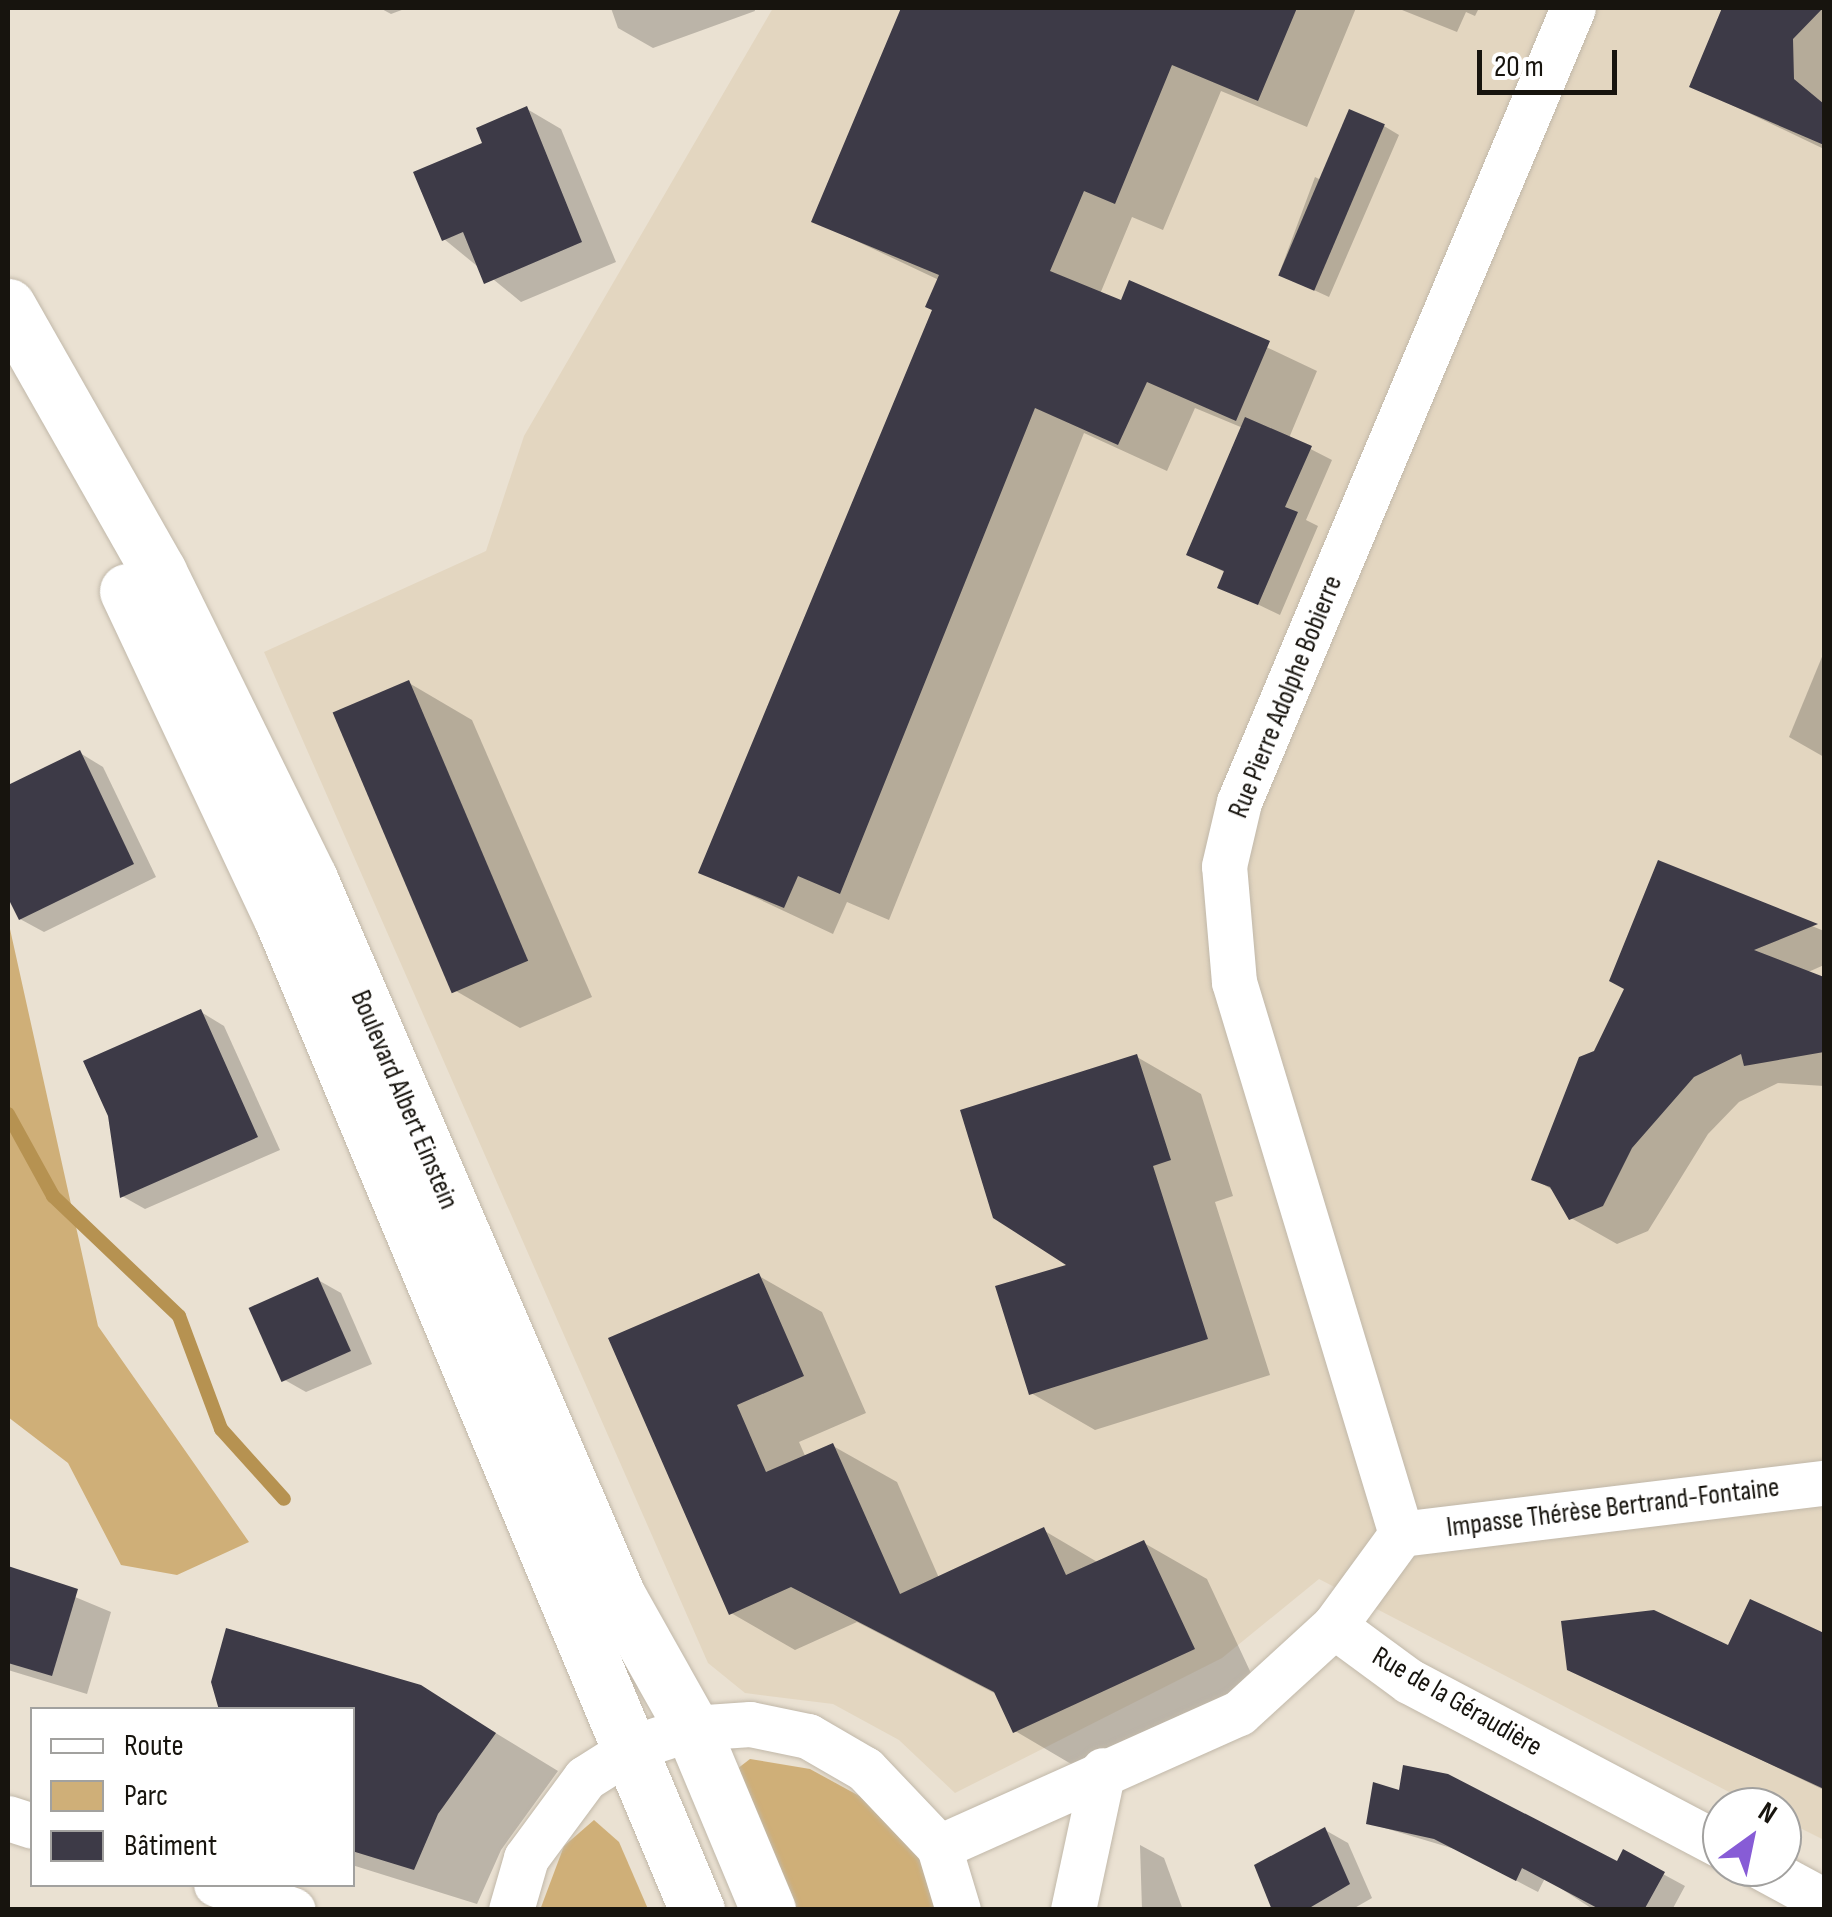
<!DOCTYPE html>
<meta charset="utf-8">
<style>
body{margin:0}
#map{position:relative;width:1832px;height:1917px;overflow:hidden;background:#eae1d2;font-family:"Sofia Sans Condensed",sans-serif}
div>[style]{position:absolute}
.built>*{inset:0;background:#e3d6c0}
.green>*{inset:0;background:#cfaf78}
.shadow>*{inset:0;background:#0003}
.stream>*{height:14px;margin:-7px;padding:0 7px;transform-origin:7px;border-radius:7px;background:#b69251}
.building>*{inset:0;background:#3d3a47;transform-origin:0 0}
.roads{filter:drop-shadow(0 0 2px #c1b8a9) drop-shadow(0 0 2px #c1b8a9)}
.minor>*{height:45px;margin:-22.5px;padding:0 22.5px;transform-origin:22.5px;border-radius:22.5px;background:#fff}
.major>*{height:55px;margin:-27.5px;padding:0 27.5px;transform-origin:27.5px;border-radius:27.5px;background:#fff}
span{translate:-50% -50%;white-space:nowrap;text-align:center;line-height:1.15;-webkit-text-stroke:10px #fff;paint-order:stroke}
.street-label{font-size:28px;color:#17140e}
.frame{position:absolute;inset:0;border:10px solid #17140e;pointer-events:none}
.legend{position:absolute;left:30px;top:1707px;width:325px;height:180px;box-sizing:border-box;background:#fff;border:2px solid #a2a19f;margin:0;padding:12px 18px;list-style:none;font-size:30px;color:#17140e}
.legend li{display:flex;align-items:center;gap:20px;height:50px}
.legend b{width:50px;border:2px solid #a2a19f}
.north{position:absolute;left:1702px;top:1787px;width:100px;height:100px;box-sizing:border-box;background:#fff;border:2px solid #a2a19f;border-radius:50%;rotate:33deg;font-size:28px;font-weight:700;line-height:40px;text-align:center;color:#17140e}
.north::after{content:'';display:block;margin:auto;width:35px;height:45px;background:#875cd6;clip-path:polygon(50% 0,100% 100%,50% 72%,0 100%)}
.scale{position:absolute;left:1477px;top:50px;width:140px;height:45px;box-sizing:border-box;border:5px solid #17140e;border-top:0;padding-left:12px;font-size:30px;line-height:35px;white-space:nowrap;color:#17140e;-webkit-text-stroke:8px #fff;paint-order:stroke}
</style>
<div id="map">
<div class="built">
<div style="clip-path:polygon(773px 8px,1824px 8px,1824px 1840px,1782px 1819px,1782px 1807px,1758px 1807px,1319px 1579px,1222px 1658px,955px 1793px,899px 1740px,833px 1704px,745px 1693px,708px 1663px,264px 652px,486px 551px,524px 436px)"></div>
</div>
<div class="green">
<div style="clip-path:polygon(8px 920px,98px 1326px,249px 1542px,177px 1575px,121px 1565px,68px 1463px,8px 1417px)"></div>
<div style="clip-path:polygon(750px 1759px,810px 1769px,874px 1804px,916px 1850px,943px 1909px,792px 1909px,737px 1769px)"></div>
<div style="clip-path:polygon(594px 1820px,619px 1842px,648px 1909px,540px 1910px,564px 1846px)"></div>
</div>
<div class="shadow">
<div style="clip-path:polygon(380px 8px,407px 8px,391px 14px)"></div>
<div style="clip-path:polygon(611px 8px,754px 8px,755px 11px,653px 48px,618px 28px)"></div>
<div style="clip-path:polygon(998px 8px,1356px 8px,1307px 127px,1221px 91px,1163px 230px,1132px 217px,1100px 294px,1122px 303px,1131px 283px,1317px 371px,1289px 438px,1332px 460px,1306px 520px,1318px 526px,1280px 615px,1220px 586px,1226px 573px,1189px 554px,1243px 428px,1195px 408px,1167px 471px,1084px 433px,889px 920px,847px 902px,833px 934px,701px 872px,935px 310px,939px 280px,814px 221px,973px 66px)"></div>
<div style="clip-path:polygon(1397px 8px,1479px 8px,1475px 16px,1466px 12px,1457px 32px)"></div>
<div style="clip-path:polygon(1725px 8px,1824px 8px,1824px 149px,1692px 86px)"></div>
<div style="clip-path:polygon(527px 109px,561px 129px,616px 262px,521px 302px,444px 239px,485px 145px)"></div>
<div style="clip-path:polygon(1384px 126px,1399px 135px,1329px 297px,1279px 274px,1315px 177px,1323px 181px)"></div>
<div style="clip-path:polygon(1824px 652px,1824px 757px,1789px 737px)"></div>
<div style="clip-path:polygon(409px 683px,472px 720px,592px 997px,520px 1028px,456px 991px)"></div>
<div style="clip-path:polygon(80px 753px,103px 767px,156px 877px,44px 932px,20px 919px,8px 892px,8px 788px)"></div>
<div style="clip-path:polygon(1659px 863px,1824px 931px,1824px 965px,1806px 973px,1824px 980px,1824px 1086px,1778px 1083px,1739px 1102px,1708px 1134px,1648px 1231px,1617px 1244px,1571px 1218px,1556px 1192px,1534px 1179px,1627px 988px)"></div>
<div style="clip-path:polygon(201px 1012px,224px 1026px,280px 1150px,145px 1209px,122px 1196px)"></div>
<div style="clip-path:polygon(1137px 1057px,1201px 1094px,1233px 1196px,1215px 1202px,1270px 1375px,1095px 1430px,1031px 1393px)"></div>
<div style="clip-path:polygon(759px 1276px,822px 1312px,866px 1413px,799px 1442px,806px 1458px,833px 1446px,897px 1482px,939px 1578px,1043px 1530px,1099px 1563px,1144px 1543px,1207px 1579px,1257px 1686px,1078px 1768px,1015px 1731px,998px 1695px,857px 1622px,795px 1650px,731px 1613px,612px 1340px)"></div>
<div style="clip-path:polygon(318px 1280px,341px 1293px,372px 1364px,306px 1392px,283px 1379px)"></div>
<div style="clip-path:polygon(8px 1569px,111px 1612px,87px 1694px,8px 1670px)"></div>
<div style="clip-path:polygon(1751px 1602px,1824px 1636px,1824px 1790px,1570px 1668px,1729px 1648px)"></div>
<div style="clip-path:polygon(420px 1687px,558px 1771px,501px 1850px,477px 1904px,352px 1865px,352px 1710px)"></div>
<div style="clip-path:polygon(1368px 1823px,1618px 1865px,1624px 1853px,1685px 1886px,1672px 1910px,1594px 1910px,1545px 1878px,1538px 1892px,1458px 1850px)"></div>
<div style="clip-path:polygon(1325px 1830px,1348px 1843px,1372px 1898px,1351px 1910px,1275px 1910px)"></div>
<div style="clip-path:polygon(1140px 1845px,1164px 1858px,1183px 1910px,1142px 1910px)"></div>
</div>
<div class="stream">
<div style="left:8px;top:1114px;width:94px;rotate:61.2deg"></div>
<div style="left:53px;top:1196px;width:174px;rotate:43.6deg"></div>
<div style="left:179px;top:1316px;width:121px;rotate:69.6deg"></div>
<div style="left:221px;top:1429px;width:94px;rotate:48deg"></div>
</div>
<div class="building">
<div style="clip-path:polygon(901px 8px,1297px 8px,1258px 101px,1172px 65px,1115px 204px,1084px 191px,1050px 271px,1121px 300px,1129px 280px,1270px 341px,1236px 421px,1147px 382px,1118px 445px,1035px 408px,840px 894px,798px 876px,784px 908px,698px 873px,932px 310px,925px 307px,939px 275px,811px 222px)"></div>
<div style="clip-path:polygon(1722px 8px,1823px 8px,1793px 39px,1794px 79px,1824px 104px,1824px 145px,1689px 87px)"></div>
<div style="clip-path:polygon(527px 106px,582px 242px,484px 284px,463px 232px,442px 241px,413px 172px,482px 143px,476px 128px)"></div>
<div style="left:1349px;top:109px;width:39px;height:181px;rotate:23deg"></div>
<div style="clip-path:polygon(1245px 417px,1312px 446px,1285px 507px,1298px 512px,1258px 605px,1217px 588px,1224px 571px,1186px 555px)"></div>
<div style="left:409px;top:680px;width:305px;height:83px;rotate:67deg"></div>
<div style="clip-path:polygon(80px 750px,134px 864px,19px 920px,8px 898px,8px 785px)"></div>
<div style="clip-path:polygon(1658px 860px,1818px 924px,1754px 950px,1824px 977px,1824px 1052px,1744px 1066px,1741px 1054px,1694px 1077px,1632px 1148px,1603px 1206px,1569px 1220px,1550px 1187px,1531px 1180px,1579px 1057px,1594px 1051px,1624px 989px,1609px 981px)"></div>
<div style="clip-path:polygon(201px 1009px,258px 1137px,120px 1198px,108px 1116px,83px 1061px)"></div>
<div style="clip-path:polygon(1137px 1054px,1171px 1160px,1153px 1166px,1208px 1339px,1029px 1395px,995px 1286px,1066px 1265px,993px 1218px,960px 1110px)"></div>
<div style="clip-path:polygon(759px 1273px,804px 1376px,737px 1405px,766px 1472px,833px 1443px,900px 1594px,1044px 1527px,1066px 1575px,1144px 1540px,1195px 1649px,1013px 1733px,994px 1692px,791px 1587px,729px 1615px,608px 1338px)"></div>
<div style="left:318px;top:1277px;width:81px;height:76px;rotate:66deg"></div>
<div style="clip-path:polygon(8px 1566px,78px 1589px,52px 1676px,8px 1663px)"></div>
<div style="clip-path:polygon(1750px 1599px,1824px 1633px,1824px 1789px,1567px 1670px,1561px 1621px,1654px 1610px,1728px 1645px)"></div>
<div style="clip-path:polygon(226px 1628px,421px 1685px,496px 1733px,438px 1814px,414px 1870px,352px 1851px,352px 1710px,219px 1710px,211px 1682px)"></div>
<div style="clip-path:polygon(1403px 1765px,1448px 1774px,1617px 1861px,1623px 1849px,1665px 1872px,1644px 1910px,1601px 1910px,1522px 1868px,1516px 1881px,1434px 1839px,1366px 1824px,1373px 1782px,1399px 1790px)"></div>
<div style="clip-path:polygon(1325px 1827px,1350px 1884px,1306px 1910px,1272px 1910px,1254px 1865px)"></div>
</div>
<div class="roads">
<div class="minor">
<div style="left:1401px;top:1534px;width:426px;rotate:-6.9deg"></div>
<div style="left:1334px;top:1626px;width:93px;rotate:36.3deg"></div>
<div style="left:1409px;top:1681px;width:354px;rotate:27.8deg"></div>
<div style="left:8px;top:1818px;width:25px;rotate:18deg"></div>
<div style="left:939px;top:1847px;width:329px;rotate:-24.1deg"></div>
<div style="left:1239px;top:1713px;width:129px;rotate:-42.5deg"></div>
<div style="left:1334px;top:1626px;width:114px;rotate:-53.9deg"></div>
<div style="left:1401px;top:1534px;width:577px;rotate:-106.83deg"></div>
<div style="left:1234px;top:982px;width:116px;rotate:-94.9deg"></div>
<div style="left:1224px;top:866px;width:66px;rotate:-76.8deg"></div>
<div style="left:1239px;top:802px;width:861px;rotate:-67.19deg"></div>
<div style="left:1761px;top:1867px;width:72px;rotate:28.4deg"></div>
<div style="left:216px;top:1884px;width:81px;rotate:18.7deg"></div>
<div style="left:511px;top:1910px;width:54px;rotate:-73.9deg"></div>
<div style="left:526px;top:1858px;width:99px;rotate:-53.6deg"></div>
<div style="left:585px;top:1778px;width:58px;rotate:-32.3deg"></div>
<div style="left:634px;top:1747px;width:61px;rotate:-18.1deg"></div>
<div style="left:692px;top:1728px;width:58px;rotate:-3.9deg"></div>
<div style="left:750px;top:1724px;width:59px;rotate:11.7deg"></div>
<div style="left:808px;top:1736px;width:66px;rotate:30.1deg"></div>
<div style="left:865px;top:1769px;width:108px;rotate:46.5deg"></div>
<div style="left:939px;top:1847px;width:66px;rotate:73.2deg"></div>
<div style="left:1073px;top:1910px;width:143px;rotate:-77.9deg"></div>
</div>
<div class="major">
<div style="left:8px;top:306px;width:306px;rotate:60.4deg"></div>
<div style="left:159px;top:572px;width:342px;rotate:63.8deg"></div>
<div style="left:310px;top:879px;width:780px;rotate:66.75deg"></div>
<div style="left:618px;top:1596px;width:151px;rotate:60.7deg"></div>
<div style="left:692px;top:1728px;width:197px;rotate:67.3deg"></div>
<div style="left:127px;top:591px;width:361px;rotate:64.8deg"></div>
<div style="left:281px;top:918px;width:1076px;rotate:67.25deg"></div>
</div>
</div>
<div class="street-label">
<span style="left:1286px;top:697px;rotate:-68deg">Rue Pierre Adolphe Bobierre</span>
<span style="left:404px;top:1100px;rotate:67deg">Boulevard Albert Einstein</span>
<span style="left:1613px;top:1508px;rotate:-7deg">Impasse Thérèse Bertrand-Fontaine</span>
<span style="left:1457px;top:1702px;rotate:30deg">Rue de la Géraudière</span>
</div>
<div class="frame"></div>
<ul class="legend">
<li><b style="height:12px;background:#fff"></b>Route</li>
<li><b style="height:28px;background:#cfaf78"></b>Parc</li>
<li><b style="height:28px;background:#3d3a47"></b>Bâtiment</li>
</ul>
<div class="north">N</div>
<div class="scale">20 m</div>
</div>
